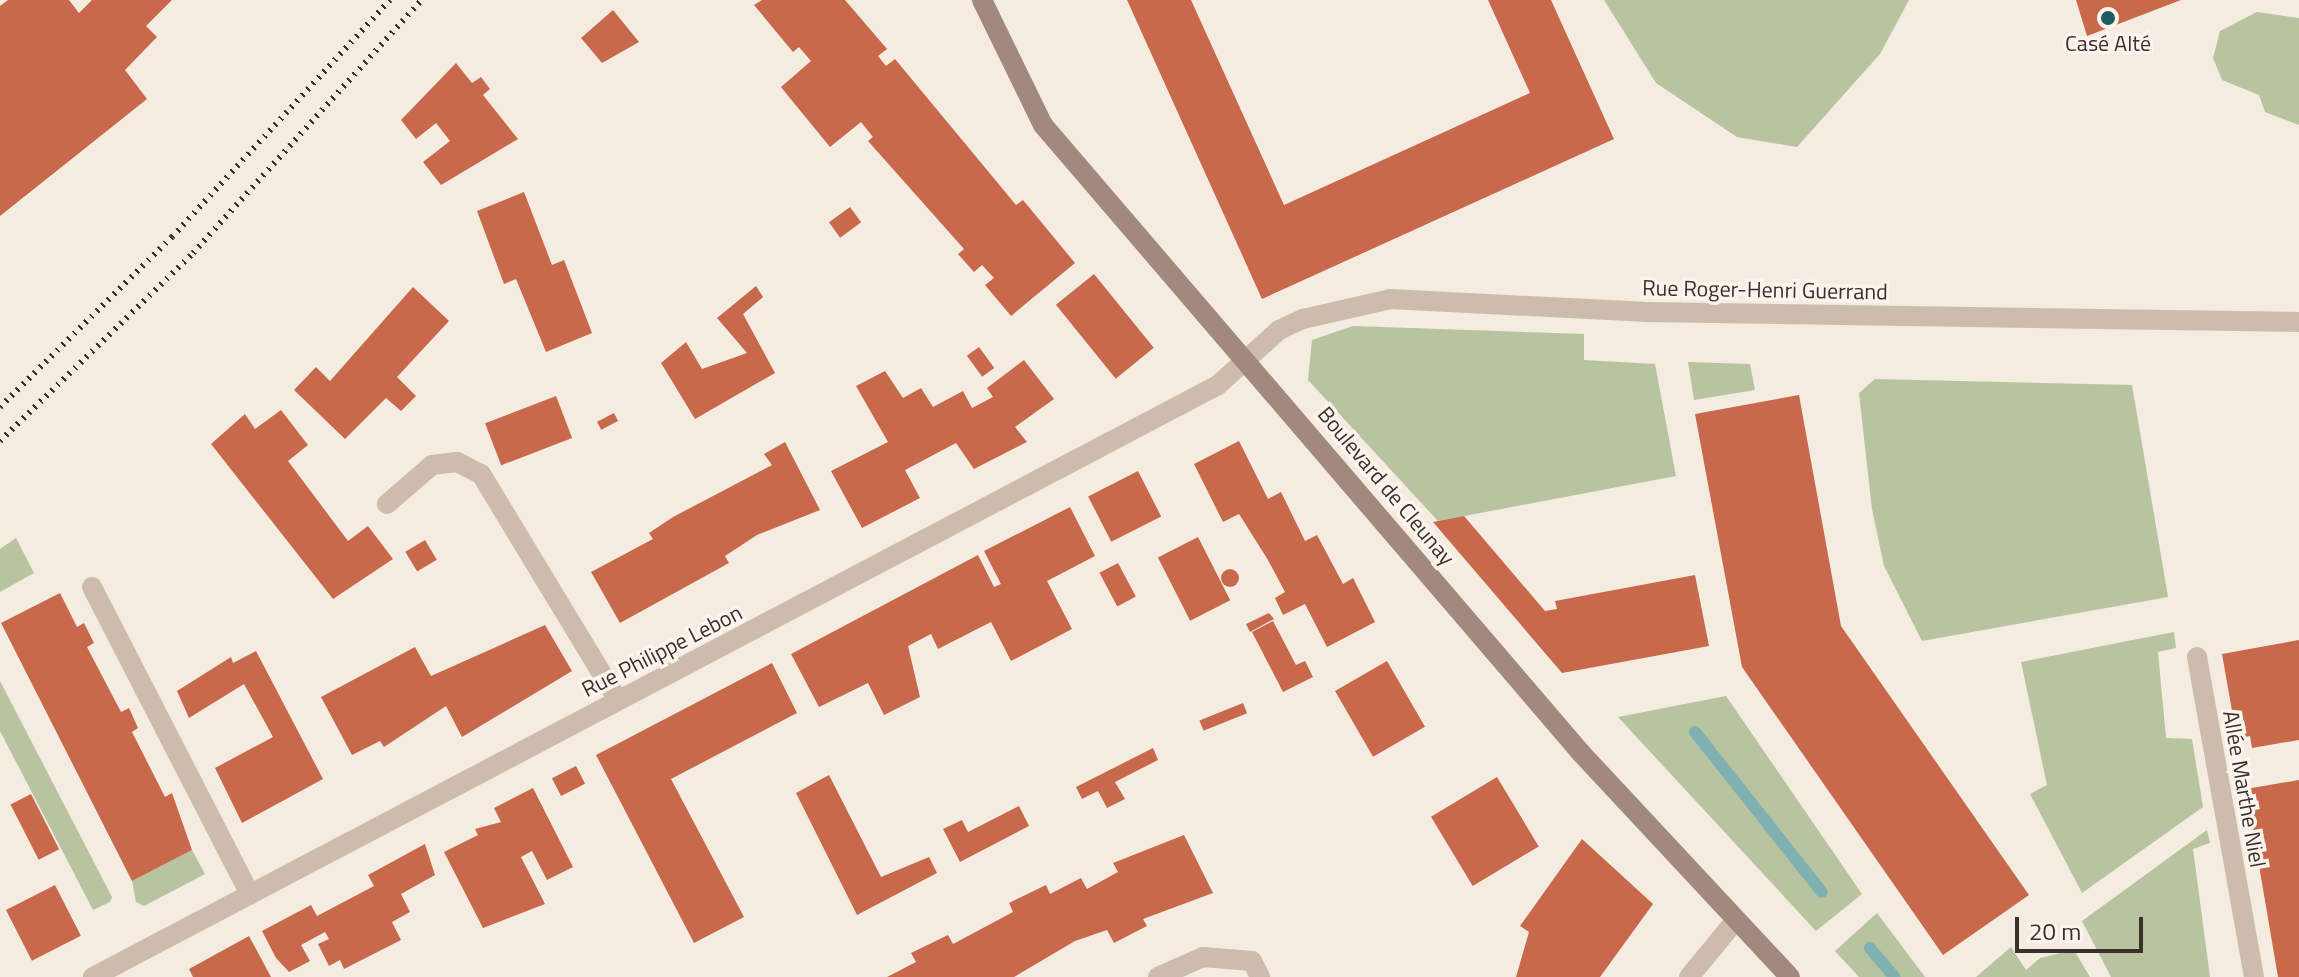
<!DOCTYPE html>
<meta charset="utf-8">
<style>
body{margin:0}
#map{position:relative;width:2299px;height:977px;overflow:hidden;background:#f4ebe1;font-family:"Titillium Web",sans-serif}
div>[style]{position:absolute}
.green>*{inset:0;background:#b8c4a0}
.stream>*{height:12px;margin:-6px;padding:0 6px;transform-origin:6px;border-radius:6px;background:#7fb0b2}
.building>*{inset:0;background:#c8694b;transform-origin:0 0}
.round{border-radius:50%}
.lane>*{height:20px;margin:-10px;padding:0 10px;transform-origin:10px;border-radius:10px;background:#cdbbac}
.street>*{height:20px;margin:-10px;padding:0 10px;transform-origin:10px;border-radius:10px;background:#cdbbac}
.secondary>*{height:20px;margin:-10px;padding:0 10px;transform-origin:10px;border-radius:10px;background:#a18a7d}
.rail>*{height:6px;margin-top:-3px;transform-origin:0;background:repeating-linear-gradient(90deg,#3b302b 0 2px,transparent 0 8px)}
.dots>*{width:22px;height:22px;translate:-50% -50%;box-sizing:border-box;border:4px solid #fbf5ee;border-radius:50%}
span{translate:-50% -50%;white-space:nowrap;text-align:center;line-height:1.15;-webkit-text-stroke:7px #fbf5ee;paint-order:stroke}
.poi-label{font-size:22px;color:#3b302b}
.street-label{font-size:22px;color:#3b302b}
.scale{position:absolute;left:2015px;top:917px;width:128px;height:36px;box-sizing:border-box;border:4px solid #3b302b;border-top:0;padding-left:10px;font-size:24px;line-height:28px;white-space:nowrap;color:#3b302b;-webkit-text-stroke:6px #fbf5ee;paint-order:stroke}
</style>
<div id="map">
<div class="green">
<div style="clip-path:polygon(1604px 0,1909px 0,1880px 54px,1797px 147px,1737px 137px,1656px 83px)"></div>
<div style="clip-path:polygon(2257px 12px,2299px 18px,2299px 125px,2265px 112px,2259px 95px,2222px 80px,2213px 58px,2220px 31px)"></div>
<div style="clip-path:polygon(1353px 326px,1584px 334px,1584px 360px,1655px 364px,1676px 476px,1438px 521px,1308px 380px,1312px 340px)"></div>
<div style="clip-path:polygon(1688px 362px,1750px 364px,1755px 390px,1694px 400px)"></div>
<div style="clip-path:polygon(1875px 379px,2132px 385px,2168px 597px,1922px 641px,1884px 566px,1872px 509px,1859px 393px)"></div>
<div style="clip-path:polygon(16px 538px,34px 573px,0 592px,0 549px)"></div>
<div style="clip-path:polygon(2174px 632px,2176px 648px,2158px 652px,2166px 738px,2192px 739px,2203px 807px,2082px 893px,2030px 794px,2047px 785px,2021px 662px)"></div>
<div style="clip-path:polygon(0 681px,112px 897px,110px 902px,93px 910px,0 731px)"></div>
<div style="clip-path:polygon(1726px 696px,1862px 894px,1816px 931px,1618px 717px)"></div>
<div style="clip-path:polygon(2207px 830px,2210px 843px,2193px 849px,2210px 977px,2111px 977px,2082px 921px)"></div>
<div style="clip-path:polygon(192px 850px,205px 874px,144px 906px,136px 902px,132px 881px)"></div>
<div style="clip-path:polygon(1877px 913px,1925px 977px,1859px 977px,1835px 951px)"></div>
<div style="clip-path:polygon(2011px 947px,2026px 970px,2040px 958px,2074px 950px,2090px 977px,1976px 977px)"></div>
</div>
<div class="stream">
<div style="left:1695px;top:732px;width:204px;rotate:51.6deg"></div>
<div style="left:1870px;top:948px;width:38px;rotate:50deg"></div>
</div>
<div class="building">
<div style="clip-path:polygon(8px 0,69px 0,79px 13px,92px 0,172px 0,146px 26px,157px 37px,125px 70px,147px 99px,0 216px,0 6px)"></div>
<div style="clip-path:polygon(762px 0,845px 0,887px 49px,878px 56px,886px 66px,895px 59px,1016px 205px,1023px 200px,1075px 263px,1011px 316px,985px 285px,994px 278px,982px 265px,974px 272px,958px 254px,964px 249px,868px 141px,873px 137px,861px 122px,830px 147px,789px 97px,781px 87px,811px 61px,799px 47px,793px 52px,754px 5px)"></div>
<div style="clip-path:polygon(1127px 0,1191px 0,1284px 205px,1530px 93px,1488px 0,1551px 0,1614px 139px,1262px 299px)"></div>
<div style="clip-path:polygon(2076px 0,2181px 0,2087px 36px)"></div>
<div style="clip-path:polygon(613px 10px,639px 42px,602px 63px,581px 38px)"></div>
<div style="clip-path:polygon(456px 63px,472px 83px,481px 77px,490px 89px,483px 95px,518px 139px,441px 185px,423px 162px,450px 141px,436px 123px,416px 139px,401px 120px)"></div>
<div style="clip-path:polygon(524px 192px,552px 265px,564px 260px,592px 333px,546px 352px,516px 279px,504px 284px,477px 211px)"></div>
<div style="left:850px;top:207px;width:19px;height:26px;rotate:54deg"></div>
<div style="left:1094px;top:274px;width:95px;height:49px;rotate:51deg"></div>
<div style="clip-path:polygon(756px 286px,763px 297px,743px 314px,775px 373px,695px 419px,661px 363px,686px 342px,702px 369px,747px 353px,717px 318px)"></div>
<div style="clip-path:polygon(413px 287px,449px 321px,397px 377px,416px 396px,401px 411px,386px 398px,345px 439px,294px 390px,316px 367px,330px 381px)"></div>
<div style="left:979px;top:347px;width:26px;height:15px;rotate:54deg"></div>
<div style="clip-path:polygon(1024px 360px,1054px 399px,1015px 427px,1027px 442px,974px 469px,956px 443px,905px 470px,920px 498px,862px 528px,831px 471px,888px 442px,856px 386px,885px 371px,903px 398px,921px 388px,933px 407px,963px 391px,972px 408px,993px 397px,987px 388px)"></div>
<div style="clip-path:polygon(1799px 395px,1841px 626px,2029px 895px,1943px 955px,1742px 667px,1695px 414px)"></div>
<div style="left:556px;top:396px;width:45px;height:76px;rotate:69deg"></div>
<div style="clip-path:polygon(281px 410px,308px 445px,288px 461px,348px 541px,368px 526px,393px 559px,333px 599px,211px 444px,245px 414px,255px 429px)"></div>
<div style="left:614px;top:413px;width:9px;height:19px;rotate:63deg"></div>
<div style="clip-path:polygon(1239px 441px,1268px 499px,1281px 492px,1305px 541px,1317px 535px,1343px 584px,1353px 578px,1375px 622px,1327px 647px,1305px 604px,1283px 615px,1275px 598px,1285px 592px,1268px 560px,1239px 514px,1223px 522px,1194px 464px)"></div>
<div style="clip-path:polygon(785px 442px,820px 510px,757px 535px,725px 556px,729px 563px,620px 623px,591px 572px,653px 539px,649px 533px,673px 517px,772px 465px,764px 454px)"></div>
<div style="left:1138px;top:471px;width:51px;height:56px;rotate:63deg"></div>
<div style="clip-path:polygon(1070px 507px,1095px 556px,1047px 581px,1072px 629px,1011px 661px,991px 622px,938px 649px,931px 634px,908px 646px,920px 697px,884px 715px,868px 683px,819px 707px,791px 654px,978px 555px,994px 587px,1001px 584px,984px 551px)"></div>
<div style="clip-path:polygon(1464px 516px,1545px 611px,1557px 609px,1555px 601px,1695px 575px,1709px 646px,1562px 673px,1433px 522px)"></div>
<div style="left:1198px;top:537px;width:71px;height:45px;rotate:63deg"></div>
<div style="left:425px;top:540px;width:23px;height:23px;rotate:59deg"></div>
<div style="left:1118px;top:563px;width:38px;height:21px;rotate:62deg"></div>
<div class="round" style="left:1221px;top:569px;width:18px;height:18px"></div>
<div style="clip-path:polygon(60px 593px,77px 627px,84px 623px,94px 643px,87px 647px,121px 712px,129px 708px,138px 728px,132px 732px,165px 797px,172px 793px,192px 850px,132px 881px,1px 623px)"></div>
<div style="clip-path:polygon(1269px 613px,1274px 619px,1250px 632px,1246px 624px)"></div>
<div style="clip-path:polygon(1273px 621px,1296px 665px,1305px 661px,1313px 677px,1283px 692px,1252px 632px)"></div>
<div style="clip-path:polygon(545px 625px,572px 671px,462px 737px,446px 706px,384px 747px,380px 741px,352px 755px,321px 697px,415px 647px,431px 676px)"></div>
<div style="clip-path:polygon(2299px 640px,2299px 740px,2252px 748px,2250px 736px,2237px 739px,2222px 654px)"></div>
<div style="clip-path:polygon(256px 651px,323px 779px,242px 823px,215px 768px,273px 737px,244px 684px,189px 718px,177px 691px,231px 657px,233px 663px)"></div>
<div style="left:1387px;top:661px;width:76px;height:60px;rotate:60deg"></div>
<div style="clip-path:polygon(772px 663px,797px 713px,671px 779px,744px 917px,694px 943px,596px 755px)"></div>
<div style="left:1243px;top:703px;width:11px;height:47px;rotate:68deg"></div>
<div style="clip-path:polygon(1153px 748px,1158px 760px,1115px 782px,1125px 799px,1107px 808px,1098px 791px,1082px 799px,1076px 787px)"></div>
<div style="left:576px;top:766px;width:20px;height:27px;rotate:63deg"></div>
<div style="clip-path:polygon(829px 775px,881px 877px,929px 857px,937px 873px,857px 915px,796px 793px)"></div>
<div style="left:1497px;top:777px;width:81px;height:77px;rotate:59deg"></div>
<div style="clip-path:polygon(2299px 780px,2299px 977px,2278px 977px,2246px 789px)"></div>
<div style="clip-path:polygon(533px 788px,573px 867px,547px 880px,532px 851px,521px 857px,545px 904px,483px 928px,444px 852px,478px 835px,475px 829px,501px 822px,494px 808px)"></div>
<div style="left:31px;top:794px;width:62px;height:23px;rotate:63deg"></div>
<div style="clip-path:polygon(1019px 806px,1029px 826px,960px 862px,943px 829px,962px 820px,968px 832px)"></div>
<div style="clip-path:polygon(1184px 835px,1213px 893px,1143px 919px,1147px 926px,1114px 943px,1107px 930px,1075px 941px,1014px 977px,887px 977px,916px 962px,911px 953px,948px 935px,953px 944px,1013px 912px,1009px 903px,1046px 885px,1050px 894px,1081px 878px,1087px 889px,1118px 872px,1113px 863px)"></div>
<div style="clip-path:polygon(1582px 839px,1653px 904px,1600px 977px,1516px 977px,1529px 932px,1520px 926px)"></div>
<div style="clip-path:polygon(425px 844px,435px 875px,401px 894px,410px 912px,392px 922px,401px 940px,344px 969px,340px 960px,329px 966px,318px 944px,329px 939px,325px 932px,301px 945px,310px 961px,289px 972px,276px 958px,262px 931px,311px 905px,317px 916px,374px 886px,368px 875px)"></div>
<div style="left:55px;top:885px;width:57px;height:55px;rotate:63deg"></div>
<div style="clip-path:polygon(249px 936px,271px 977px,193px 977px,189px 969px)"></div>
</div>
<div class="lane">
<div style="left:92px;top:587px;width:346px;rotate:62.8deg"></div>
</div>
<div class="street">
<div style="left:387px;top:504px;width:60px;rotate:-40.9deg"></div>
<div style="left:432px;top:465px;width:25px;rotate:-7deg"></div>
<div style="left:457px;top:462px;width:27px;rotate:27deg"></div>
<div style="left:481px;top:474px;width:264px;rotate:58.8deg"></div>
<div style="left:2197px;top:657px;width:325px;rotate:79.9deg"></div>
<div style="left:93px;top:977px;width:1271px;rotate:-27.75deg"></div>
<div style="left:1218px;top:385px;width:82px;rotate:-42deg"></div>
<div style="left:1279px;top:330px;width:26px;rotate:-25deg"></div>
<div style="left:1303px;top:319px;width:89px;rotate:-12.9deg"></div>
<div style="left:1390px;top:299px;width:254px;rotate:2.9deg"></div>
<div style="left:1644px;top:312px;width:655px;rotate:0.87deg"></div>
<div style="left:1158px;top:977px;width:49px;rotate:-24deg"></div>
<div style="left:1203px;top:957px;width:49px;rotate:4.7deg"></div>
<div style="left:1252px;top:961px;width:18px;rotate:63deg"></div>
<div style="left:1689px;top:977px;width:72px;rotate:-50.6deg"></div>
</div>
<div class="secondary">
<div style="left:982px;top:0;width:139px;rotate:64deg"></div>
<div style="left:1043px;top:125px;width:828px;rotate:49.41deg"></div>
<div style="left:1582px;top:754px;width:305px;rotate:47deg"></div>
</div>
<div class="rail">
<div style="left:0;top:407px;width:242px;rotate:-44.7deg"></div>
<div style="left:172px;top:237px;width:322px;rotate:-47.4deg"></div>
<div style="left:0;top:441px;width:269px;rotate:-44.2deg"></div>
<div style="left:193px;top:253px;width:341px;rotate:-47.9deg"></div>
</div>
<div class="dots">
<div style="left:2108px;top:18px;background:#1f5a5e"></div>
</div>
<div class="poi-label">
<span style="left:2108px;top:44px">Casé Alté</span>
</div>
<div class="street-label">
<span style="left:1765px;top:290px;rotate:1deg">Rue Roger-Henri Guerrand</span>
<span style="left:1386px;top:486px;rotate:50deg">Boulevard de Cleunay</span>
<span style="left:662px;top:651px;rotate:-27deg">Rue Philippe Lebon</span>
<span style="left:2244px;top:789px;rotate:80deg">Allée Marthe Niel</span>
</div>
<div class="scale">20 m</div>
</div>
